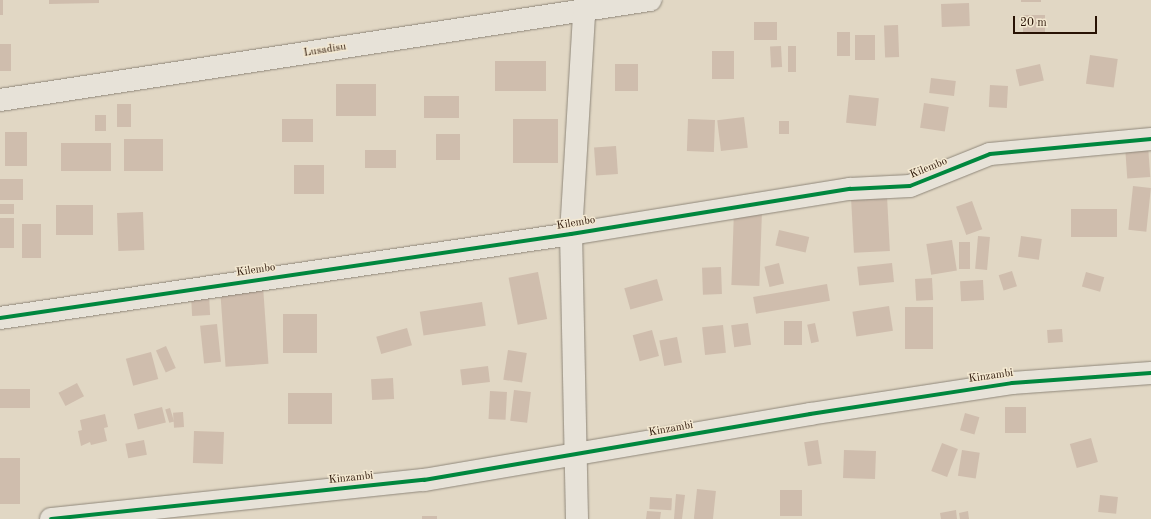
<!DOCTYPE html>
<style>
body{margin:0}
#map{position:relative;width:1151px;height:519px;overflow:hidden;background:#e1d7c4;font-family:"Old Standard TT",serif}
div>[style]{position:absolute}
.building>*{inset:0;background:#cfbdad;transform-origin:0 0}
.roads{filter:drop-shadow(0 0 1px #8f877a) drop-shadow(0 0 1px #8f877a)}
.street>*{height:22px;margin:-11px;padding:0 11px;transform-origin:11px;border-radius:11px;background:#e7e2d8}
.cycleway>*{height:4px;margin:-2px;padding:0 2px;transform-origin:2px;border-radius:2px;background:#00873e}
span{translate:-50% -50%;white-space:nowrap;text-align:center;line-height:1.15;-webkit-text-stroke:3px #f3e8d1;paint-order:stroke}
.street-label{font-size:11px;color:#281204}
.scale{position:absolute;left:1013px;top:16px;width:84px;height:18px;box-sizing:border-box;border:2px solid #281204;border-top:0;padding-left:5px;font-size:12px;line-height:14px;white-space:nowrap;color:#281204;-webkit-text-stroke:3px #f3e8d1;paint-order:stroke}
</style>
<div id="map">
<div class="building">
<div style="left:0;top:0;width:3px;height:15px"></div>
<div style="clip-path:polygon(49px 0,99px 0,99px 3px,49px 4px)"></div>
<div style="left:1021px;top:0;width:20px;height:2px"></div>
<div style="left:969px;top:3px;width:23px;height:28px;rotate:88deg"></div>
<div style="left:1023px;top:15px;width:22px;height:19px"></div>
<div style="left:754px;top:22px;width:23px;height:18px"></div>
<div style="left:898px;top:25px;width:32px;height:14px;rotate:88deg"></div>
<div style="left:837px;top:32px;width:13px;height:24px"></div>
<div style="left:855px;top:35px;width:20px;height:25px"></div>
<div style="left:0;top:44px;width:11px;height:27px"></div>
<div style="left:781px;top:46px;width:21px;height:11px;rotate:87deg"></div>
<div style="left:788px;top:46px;width:8px;height:26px"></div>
<div style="left:734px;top:51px;width:28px;height:22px;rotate:90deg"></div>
<div style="left:1090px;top:55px;width:28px;height:29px;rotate:8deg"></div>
<div style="left:546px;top:61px;width:30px;height:51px;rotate:90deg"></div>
<div style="left:615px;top:64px;width:23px;height:27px"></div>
<div style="left:1040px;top:64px;width:17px;height:25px;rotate:77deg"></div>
<div style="left:931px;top:78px;width:25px;height:15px;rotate:7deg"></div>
<div style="left:376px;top:84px;width:32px;height:40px;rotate:90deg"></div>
<div style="left:990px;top:85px;width:18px;height:22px;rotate:3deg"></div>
<div style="left:849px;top:95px;width:30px;height:28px;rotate:6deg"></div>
<div style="left:424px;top:96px;width:35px;height:22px"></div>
<div style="left:924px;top:103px;width:25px;height:25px;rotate:9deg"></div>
<div style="left:117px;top:104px;width:14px;height:23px"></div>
<div style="left:95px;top:115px;width:11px;height:16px"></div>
<div style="left:744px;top:117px;width:31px;height:27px;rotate:83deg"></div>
<div style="left:313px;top:119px;width:23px;height:31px;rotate:90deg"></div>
<div style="left:558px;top:119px;width:44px;height:45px;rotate:90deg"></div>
<div style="left:688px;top:119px;width:27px;height:32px;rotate:2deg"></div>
<div style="left:779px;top:121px;width:10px;height:13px"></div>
<div style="left:27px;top:132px;width:34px;height:22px;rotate:90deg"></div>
<div style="left:460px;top:134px;width:26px;height:24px;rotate:90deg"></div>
<div style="left:124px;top:139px;width:39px;height:32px"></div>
<div style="left:111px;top:143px;width:28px;height:50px;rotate:90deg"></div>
<div style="left:1148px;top:145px;width:32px;height:23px;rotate:86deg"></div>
<div style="left:616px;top:146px;width:28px;height:22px;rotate:86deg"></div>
<div style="left:396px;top:150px;width:18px;height:31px;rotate:90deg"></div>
<div style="left:324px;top:165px;width:29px;height:30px;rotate:90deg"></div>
<div style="left:0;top:179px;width:23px;height:21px"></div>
<div style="left:1133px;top:186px;width:18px;height:44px;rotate:6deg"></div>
<div style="left:887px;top:196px;width:55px;height:36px;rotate:87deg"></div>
<div style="left:972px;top:201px;width:30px;height:17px;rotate:70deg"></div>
<div style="left:0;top:204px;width:14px;height:10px"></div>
<div style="left:56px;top:205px;width:37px;height:30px"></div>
<div style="left:1117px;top:209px;width:28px;height:46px;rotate:90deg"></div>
<div style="left:734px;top:210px;width:28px;height:75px;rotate:2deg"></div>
<div style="left:143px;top:212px;width:38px;height:26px;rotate:88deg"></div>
<div style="left:0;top:218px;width:14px;height:30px"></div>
<div style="left:22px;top:224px;width:19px;height:34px"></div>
<div style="left:779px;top:230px;width:31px;height:16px;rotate:13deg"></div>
<div style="left:978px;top:236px;width:12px;height:33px;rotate:5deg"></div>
<div style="left:1021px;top:236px;width:21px;height:21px;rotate:8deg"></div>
<div style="left:952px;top:240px;width:31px;height:26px;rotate:81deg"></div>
<div style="left:959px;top:242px;width:11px;height:27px"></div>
<div style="left:779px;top:263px;width:21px;height:15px;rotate:76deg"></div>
<div style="left:892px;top:263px;width:19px;height:35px;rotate:84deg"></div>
<div style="left:721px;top:267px;width:27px;height:19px;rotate:88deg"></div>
<div style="left:1012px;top:271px;width:16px;height:14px;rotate:72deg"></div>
<div style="left:538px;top:272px;width:48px;height:30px;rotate:79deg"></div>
<div style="left:1086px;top:272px;width:19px;height:15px;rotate:16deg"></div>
<div style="left:932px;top:278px;width:22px;height:17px;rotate:87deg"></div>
<div style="left:657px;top:279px;width:22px;height:34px;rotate:74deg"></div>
<div style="left:983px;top:280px;width:20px;height:23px;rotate:87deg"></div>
<div style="left:827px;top:284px;width:17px;height:75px;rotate:80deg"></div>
<div style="left:263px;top:286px;width:78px;height:43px;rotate:86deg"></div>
<div style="left:209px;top:294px;width:21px;height:18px;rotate:87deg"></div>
<div style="left:482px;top:302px;width:24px;height:63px;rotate:81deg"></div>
<div style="left:889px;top:306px;width:25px;height:37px;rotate:81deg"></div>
<div style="left:905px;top:307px;width:28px;height:42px"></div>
<div style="left:317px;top:314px;width:39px;height:34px;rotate:90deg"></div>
<div style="left:784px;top:321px;width:18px;height:24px"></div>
<div style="left:748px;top:323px;width:22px;height:17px;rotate:82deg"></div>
<div style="left:815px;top:323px;width:19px;height:8px;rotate:78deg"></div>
<div style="left:217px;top:324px;width:38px;height:17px;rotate:84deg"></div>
<div style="left:723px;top:325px;width:28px;height:21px;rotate:84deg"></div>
<div style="left:407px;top:328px;width:18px;height:32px;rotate:74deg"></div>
<div style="left:1062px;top:329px;width:13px;height:15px;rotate:86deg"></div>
<div style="left:652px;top:330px;width:27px;height:20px;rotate:75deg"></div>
<div style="left:677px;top:337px;width:26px;height:18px;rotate:79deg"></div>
<div style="left:166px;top:346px;width:24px;height:11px;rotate:66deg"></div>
<div style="left:508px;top:350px;width:19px;height:30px;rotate:9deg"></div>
<div style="left:151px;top:352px;width:28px;height:26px;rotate:75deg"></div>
<div style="left:488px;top:366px;width:16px;height:28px;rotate:83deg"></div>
<div style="left:393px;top:378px;width:21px;height:22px;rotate:87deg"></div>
<div style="left:77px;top:383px;width:15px;height:21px;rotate:62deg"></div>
<div style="left:30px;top:389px;width:19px;height:30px;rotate:90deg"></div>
<div style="left:514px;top:390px;width:17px;height:31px;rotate:7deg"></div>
<div style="left:490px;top:391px;width:17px;height:28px;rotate:3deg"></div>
<div style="left:288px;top:393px;width:44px;height:31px"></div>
<div style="left:162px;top:407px;width:16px;height:29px;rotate:76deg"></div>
<div style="left:1005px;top:407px;width:21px;height:26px"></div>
<div style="left:170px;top:408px;width:14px;height:5px;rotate:73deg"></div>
<div style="left:183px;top:412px;width:15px;height:10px;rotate:86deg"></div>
<div style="left:965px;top:413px;width:15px;height:18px;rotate:16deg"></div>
<div style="clip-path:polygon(105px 414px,108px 427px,104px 428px,107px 441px,91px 445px,90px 442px,81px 446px,78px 431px,82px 430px,80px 420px)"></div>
<div style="left:194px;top:431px;width:30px;height:32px;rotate:2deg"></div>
<div style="left:1091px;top:438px;width:25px;height:22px;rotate:74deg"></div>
<div style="left:144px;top:440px;width:15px;height:19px;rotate:79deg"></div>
<div style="left:818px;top:440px;width:24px;height:14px;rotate:81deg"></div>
<div style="left:942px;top:443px;width:17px;height:30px;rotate:21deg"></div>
<div style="left:844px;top:450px;width:32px;height:28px;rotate:2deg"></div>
<div style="left:962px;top:450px;width:18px;height:26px;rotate:9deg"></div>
<div style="left:0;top:458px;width:20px;height:46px"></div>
<div style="left:697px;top:489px;width:19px;height:30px;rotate:6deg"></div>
<div style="left:780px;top:490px;width:22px;height:26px"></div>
<div style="clip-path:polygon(676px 494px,685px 495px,682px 519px,674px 519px)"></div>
<div style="left:1100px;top:495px;width:18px;height:17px;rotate:6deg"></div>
<div style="left:650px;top:497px;width:22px;height:12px;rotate:3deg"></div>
<div style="clip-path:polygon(956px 510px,957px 519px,941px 519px,940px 513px)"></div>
<div style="clip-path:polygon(647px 511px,661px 512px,660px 519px,646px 519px)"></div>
<div style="clip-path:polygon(968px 511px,969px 519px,960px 519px,959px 513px)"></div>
<div style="left:422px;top:516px;width:15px;height:3px"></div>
</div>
<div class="roads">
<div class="street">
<div style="left:0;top:100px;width:658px;rotate:-8.75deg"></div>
<div style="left:0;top:318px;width:577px;rotate:-8.37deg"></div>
<div style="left:571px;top:234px;width:283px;rotate:-9.2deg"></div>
<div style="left:850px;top:189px;width:60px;rotate:-2.9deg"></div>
<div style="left:910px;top:186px;width:86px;rotate:-21.8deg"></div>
<div style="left:990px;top:154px;width:162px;rotate:-5.3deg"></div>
<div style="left:51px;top:519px;width:375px;rotate:-6deg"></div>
<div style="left:424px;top:480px;width:392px;rotate:-9.7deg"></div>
<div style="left:810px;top:414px;width:204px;rotate:-8.7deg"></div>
<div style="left:1012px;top:383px;width:139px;rotate:-4.1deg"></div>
<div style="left:577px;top:519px;width:285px;rotate:-91.2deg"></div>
<div style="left:571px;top:234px;width:234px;rotate:-86.6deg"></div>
</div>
</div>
<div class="cycleway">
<div style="left:0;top:318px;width:577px;rotate:-8.37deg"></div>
<div style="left:571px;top:234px;width:283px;rotate:-9.2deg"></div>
<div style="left:850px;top:189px;width:60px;rotate:-2.9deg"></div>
<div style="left:910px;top:186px;width:86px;rotate:-21.8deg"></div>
<div style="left:990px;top:154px;width:162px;rotate:-5.3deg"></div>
<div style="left:51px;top:519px;width:375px;rotate:-6deg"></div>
<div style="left:424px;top:480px;width:392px;rotate:-9.7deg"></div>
<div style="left:810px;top:414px;width:204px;rotate:-8.7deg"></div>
<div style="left:1012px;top:383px;width:139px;rotate:-4.1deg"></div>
</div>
<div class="street-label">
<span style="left:325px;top:51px;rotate:-9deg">Lusadisu</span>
<span style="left:929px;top:169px;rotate:-22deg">Kilembo</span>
<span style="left:576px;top:224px;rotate:-9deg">Kilembo</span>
<span style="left:256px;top:271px;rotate:-8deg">Kilembo</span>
<span style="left:991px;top:377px;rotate:-8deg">Kinzambi</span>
<span style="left:671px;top:430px;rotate:-10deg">Kinzambi</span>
<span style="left:351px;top:479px;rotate:-6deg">Kinzambi</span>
</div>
<div class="scale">20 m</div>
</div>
